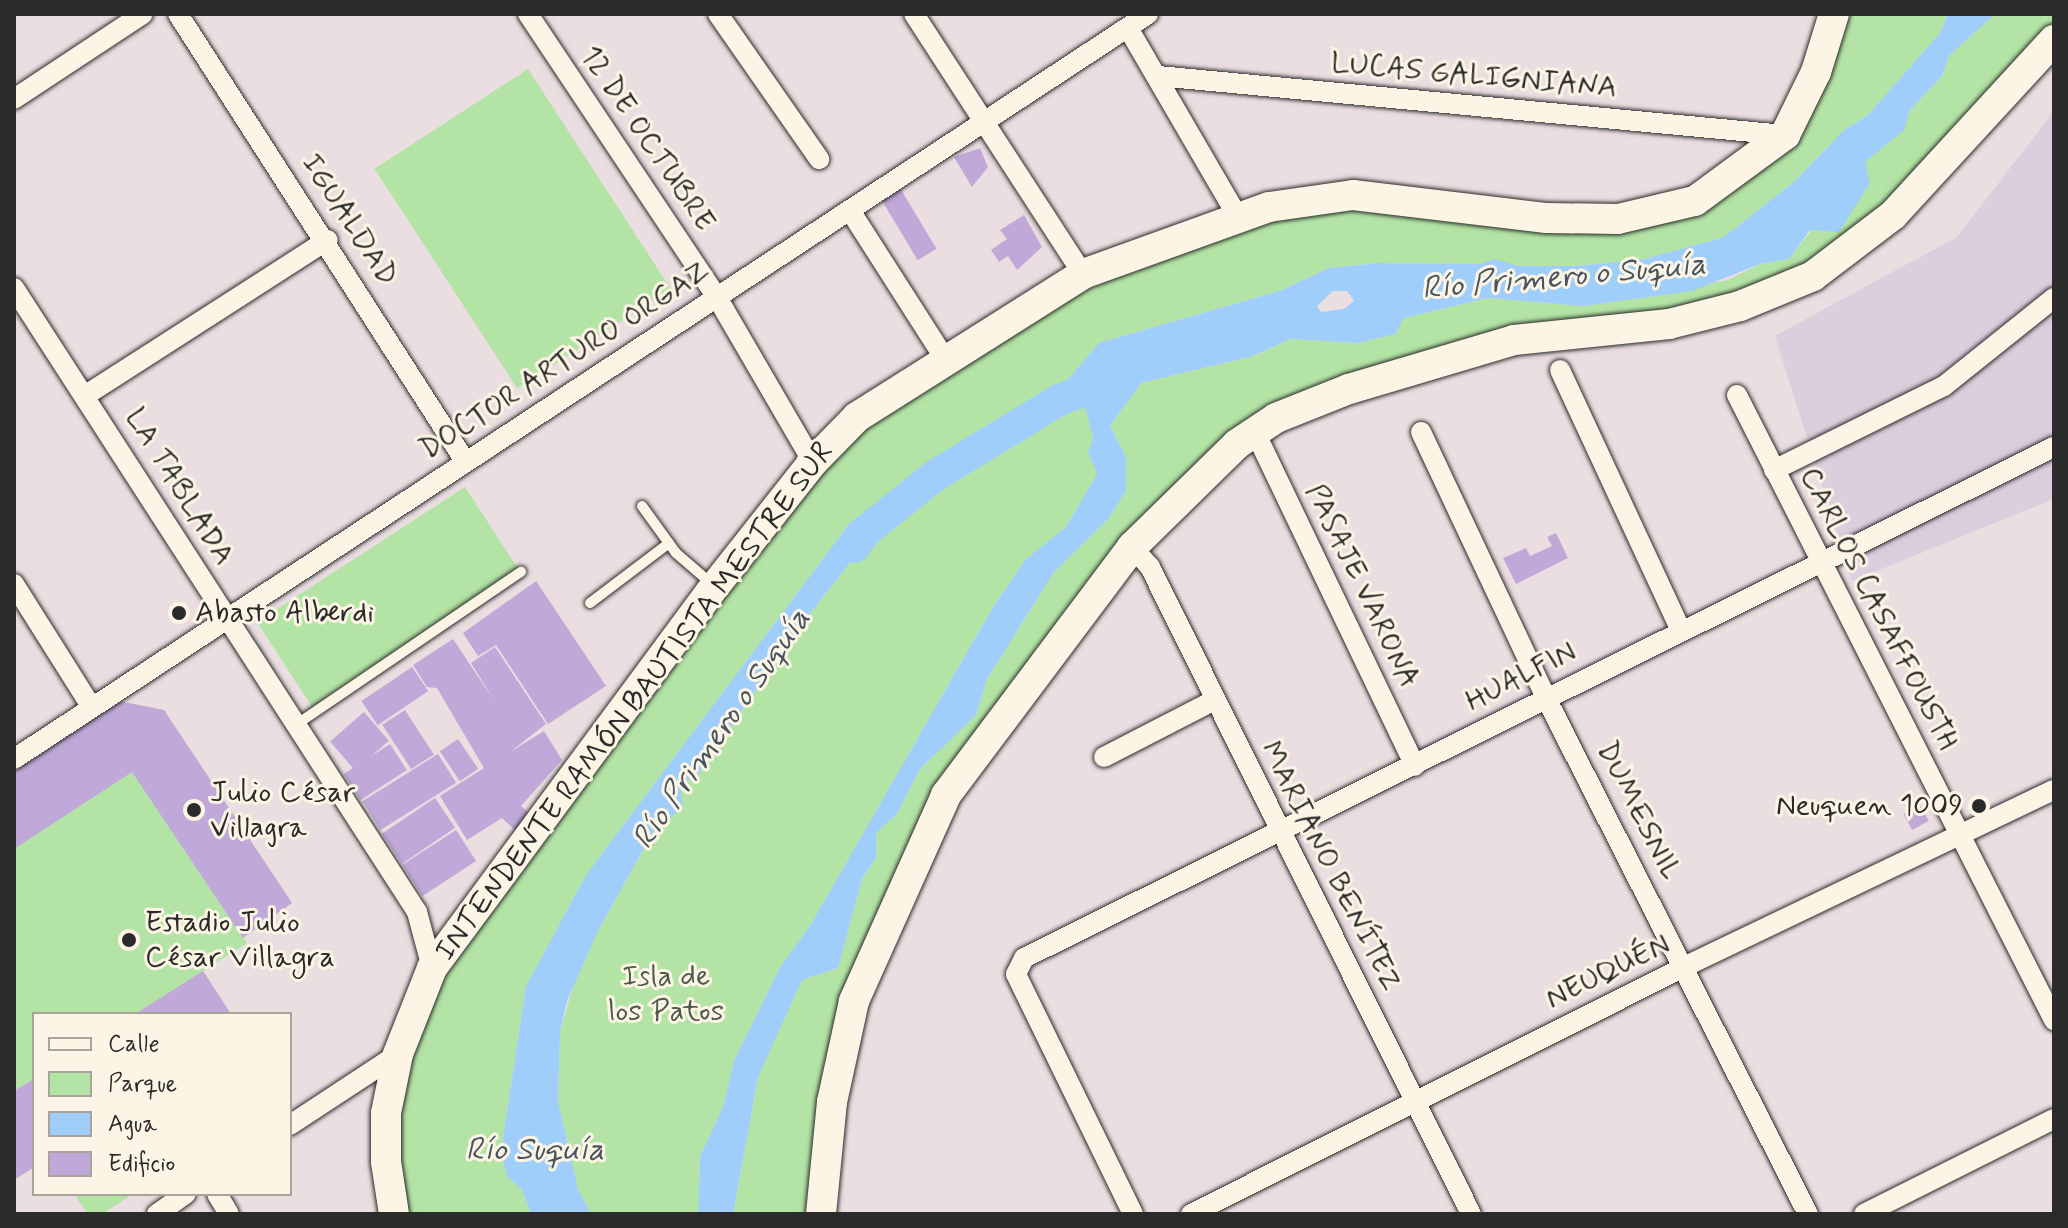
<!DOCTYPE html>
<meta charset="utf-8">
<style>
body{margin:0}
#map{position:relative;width:2068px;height:1228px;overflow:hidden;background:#eadee1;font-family:Mynerve,sans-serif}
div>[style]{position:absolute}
.built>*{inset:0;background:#ddcede}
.green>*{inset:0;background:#b3e4a5;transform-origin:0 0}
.water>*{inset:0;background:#a0cefb}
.river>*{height:32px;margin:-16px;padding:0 16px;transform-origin:16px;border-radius:16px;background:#a0cefb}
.building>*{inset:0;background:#c0a9d8;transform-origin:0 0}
.roads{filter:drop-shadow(0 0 2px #2b2b2b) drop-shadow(0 0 2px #2b2b2b)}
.lane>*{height:10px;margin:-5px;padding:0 5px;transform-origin:5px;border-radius:5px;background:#fcf5e5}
.street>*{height:20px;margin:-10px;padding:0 10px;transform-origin:10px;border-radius:10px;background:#fcf5e5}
.primary>*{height:30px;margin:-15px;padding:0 15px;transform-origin:15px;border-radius:15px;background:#fcf5e5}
.dots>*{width:22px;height:22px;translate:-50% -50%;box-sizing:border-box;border:4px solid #fcf5e5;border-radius:50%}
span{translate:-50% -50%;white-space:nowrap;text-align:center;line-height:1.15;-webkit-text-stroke:6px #fcf5e5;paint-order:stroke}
.street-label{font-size:30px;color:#2b2b2b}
.poi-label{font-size:30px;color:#2b2b2b}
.left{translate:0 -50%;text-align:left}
.right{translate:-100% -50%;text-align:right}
.park-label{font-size:30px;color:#4d594a}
.water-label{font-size:32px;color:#48545f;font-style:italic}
.frame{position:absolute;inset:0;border:16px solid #2b2b2b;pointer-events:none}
.legend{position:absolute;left:32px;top:1012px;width:260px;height:184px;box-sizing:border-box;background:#fcf5e5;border:2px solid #a8a49b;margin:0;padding:10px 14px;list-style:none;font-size:24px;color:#2b2b2b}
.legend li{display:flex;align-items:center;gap:16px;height:40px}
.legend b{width:40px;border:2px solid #a8a49b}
</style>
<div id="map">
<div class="built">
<div style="clip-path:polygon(2054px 111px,2054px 499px,1852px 581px,1775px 336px,1957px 237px)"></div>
</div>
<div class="green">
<div style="clip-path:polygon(1834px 14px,1948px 14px,1940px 33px,1867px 116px,1844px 130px,1795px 181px,1724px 237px,1641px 260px,1574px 266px,1518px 266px,1494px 260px,1481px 264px,1378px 263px,1329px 268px,1282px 290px,1099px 343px,1063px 385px,943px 455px,849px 524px,586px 875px,526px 986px,501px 1151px,507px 1176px,522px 1190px,531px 1214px,394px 1214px,386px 1162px,421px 992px,813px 462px,1064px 285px,1269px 207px,1618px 219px,1765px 153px)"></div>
<div style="clip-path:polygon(1995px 14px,2054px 14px,2054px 40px,1926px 182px,1788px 288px,1550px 333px,1237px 444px,962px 768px,876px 944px,821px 1214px,733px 1214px,758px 1077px,773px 1037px,802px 980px,838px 968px,862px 879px,876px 858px,875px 833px,897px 814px,920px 769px,976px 715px,987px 679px,1054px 572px,1109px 518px,1126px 491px,1126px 457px,1110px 426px,1141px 383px,1254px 356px,1290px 339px,1358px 343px,1395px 334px,1404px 318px,1488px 298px,1583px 306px,1728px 280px,1760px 264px,1789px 259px,1865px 162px,1903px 130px,1910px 110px,1942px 76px,1949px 56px)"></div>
<div style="left:528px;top:69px;width:262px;height:183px;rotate:57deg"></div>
<div style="clip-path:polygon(1063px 404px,1085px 407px,1093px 438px,1088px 452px,1098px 474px,1066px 527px,1026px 559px,993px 607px,811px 924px,779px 969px,734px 1061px,723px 1107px,700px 1156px,698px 1214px,591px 1214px,578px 1189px,558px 1101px,560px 1033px,576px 975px,598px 931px,653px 832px,682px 807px,679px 780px,694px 780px,797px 630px,901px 498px,924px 481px,1020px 443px,1042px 407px)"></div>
<div style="left:465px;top:487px;width:102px;height:248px;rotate:57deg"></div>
<div style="clip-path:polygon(118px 701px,164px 710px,292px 903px,243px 937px,247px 943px,203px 971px,231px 1014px,34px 1014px,34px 1167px,14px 1180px,14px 771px)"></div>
<div style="clip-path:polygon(74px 1194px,133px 1194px,102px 1214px,88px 1214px)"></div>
</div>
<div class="water">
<div style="clip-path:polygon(evenodd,1948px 14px,1995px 14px,1949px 56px,1942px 76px,1910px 110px,1904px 130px,1865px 162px,1870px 183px,1839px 232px,1810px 230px,1789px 259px,1760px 264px,1692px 291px,1583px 306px,1488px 298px,1404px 318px,1395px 334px,1358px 343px,1290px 339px,1253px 356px,1141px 383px,1110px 426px,1126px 457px,1126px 491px,1109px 518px,1054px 572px,987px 679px,976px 715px,920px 769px,897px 814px,876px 833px,876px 858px,862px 879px,838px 968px,802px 980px,758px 1077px,733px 1214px,698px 1214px,700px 1156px,723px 1107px,734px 1061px,779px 969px,811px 924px,993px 607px,1026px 559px,1066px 527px,1097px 474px,1088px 452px,1093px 438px,1085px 407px,1043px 407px,1020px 443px,924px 481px,901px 498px,797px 630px,694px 780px,679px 780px,683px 807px,653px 832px,598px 931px,567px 1001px,560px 1033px,558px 1101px,578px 1189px,591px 1214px,531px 1214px,522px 1190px,507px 1176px,501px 1151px,526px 986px,586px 875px,849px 524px,943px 455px,1063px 385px,1099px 343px,1282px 290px,1329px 268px,1378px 263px,1481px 264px,1494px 259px,1518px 266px,1574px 266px,1641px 260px,1724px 237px,1795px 181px,1844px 130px,1867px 116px,1940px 33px,1948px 14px,1333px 291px,1347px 291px,1354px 301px,1344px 309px,1321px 312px,1317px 306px,1333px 291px)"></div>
</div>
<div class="river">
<div style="left:854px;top:547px;width:21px;rotate:-53deg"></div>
<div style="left:867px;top:530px;width:88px;rotate:-38.6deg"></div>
<div style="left:936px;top:475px;width:144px;rotate:-31.4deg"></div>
<div style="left:1059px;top:400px;width:32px;rotate:-20deg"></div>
</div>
<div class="building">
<div style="clip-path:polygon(980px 148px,988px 167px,972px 187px,954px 157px)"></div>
<div style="left:900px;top:188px;width:71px;height:22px;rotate:59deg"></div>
<div style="clip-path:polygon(1024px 215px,1042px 247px,1017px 270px,1008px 256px,999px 262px,991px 250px,1007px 239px,1000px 230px)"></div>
<div style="clip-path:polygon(1556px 533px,1568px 558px,1516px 584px,1503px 558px,1526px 548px,1530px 556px,1552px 546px,1547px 537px)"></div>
<div style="clip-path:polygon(536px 581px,606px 686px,548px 724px,496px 645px,478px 656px,463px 633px)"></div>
<div style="clip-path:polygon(453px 639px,495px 702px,471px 663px,495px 647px,546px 724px,510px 752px,544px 731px,562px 760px,521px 806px,530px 814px,515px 830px,502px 818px,467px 840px,440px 796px,484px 768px,437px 688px,427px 687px,413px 665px)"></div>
<div style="left:412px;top:667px;width:29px;height:61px;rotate:56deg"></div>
<div style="clip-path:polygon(118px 701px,164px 710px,292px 903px,243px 938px,132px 772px,14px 849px,14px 771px)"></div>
<div style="left:405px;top:710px;width:53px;height:27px;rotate:57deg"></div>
<div style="left:364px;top:712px;width:38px;height:45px;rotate:49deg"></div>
<div style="left:458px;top:739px;width:36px;height:22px;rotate:56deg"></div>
<div style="left:390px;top:744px;width:31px;height:55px;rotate:57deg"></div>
<div style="left:438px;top:754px;width:34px;height:89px;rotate:58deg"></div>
<div style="left:435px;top:798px;width:36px;height:64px;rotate:56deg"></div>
<div style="left:1920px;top:805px;width:18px;height:19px;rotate:61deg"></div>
<div style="left:456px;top:830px;width:37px;height:64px;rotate:57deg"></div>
<div style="clip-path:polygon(203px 971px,231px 1014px,135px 1014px)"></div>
<div style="clip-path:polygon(34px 1079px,34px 1167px,14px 1180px,14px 1091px)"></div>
</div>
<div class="roads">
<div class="lane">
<div style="left:642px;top:506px;width:58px;rotate:54.1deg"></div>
<div style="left:676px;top:553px;width:49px;rotate:40.9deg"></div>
<div style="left:590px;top:603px;width:99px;rotate:-37.2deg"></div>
<div style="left:297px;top:724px;width:271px;rotate:-34.2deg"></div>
</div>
<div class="street">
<div style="left:178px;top:14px;width:531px;rotate:57.3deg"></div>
<div style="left:528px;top:14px;width:343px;rotate:56.3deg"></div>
<div style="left:718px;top:299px;width:189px;rotate:59.8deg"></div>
<div style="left:718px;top:14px;width:177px;rotate:55.1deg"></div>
<div style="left:914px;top:14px;width:310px;rotate:57deg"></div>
<div style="left:1128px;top:28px;width:219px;rotate:59.8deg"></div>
<div style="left:1158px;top:76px;width:630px;rotate:5.38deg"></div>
<div style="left:14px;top:99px;width:154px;rotate:-33.4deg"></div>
<div style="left:851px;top:212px;width:174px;rotate:57.4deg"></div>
<div style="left:14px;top:288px;width:743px;rotate:57.14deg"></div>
<div style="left:417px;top:912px;width:58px;rotate:75deg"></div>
<div style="left:1560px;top:370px;width:285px;rotate:65.1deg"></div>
<div style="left:86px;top:395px;width:287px;rotate:-32.7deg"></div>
<div style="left:1737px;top:395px;width:701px;rotate:63.11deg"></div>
<div style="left:1255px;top:432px;width:370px;rotate:64.4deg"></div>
<div style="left:1421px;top:432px;width:294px;rotate:64.8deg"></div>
<div style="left:1546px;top:698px;width:579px;rotate:63.08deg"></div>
<div style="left:1774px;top:470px;width:190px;rotate:-26.3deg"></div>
<div style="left:1944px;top:386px;width:141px;rotate:-38.7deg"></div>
<div style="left:1132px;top:547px;width:27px;rotate:48deg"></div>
<div style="left:1150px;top:567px;width:722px;rotate:63.61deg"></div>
<div style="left:14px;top:584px;width:146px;rotate:57.8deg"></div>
<div style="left:1104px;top:757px;width:123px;rotate:-27.2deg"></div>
<div style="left:14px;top:759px;width:1357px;rotate:-33.3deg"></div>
<div style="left:290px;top:1125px;width:129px;rotate:-33.3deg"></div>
<div style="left:217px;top:1194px;width:23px;rotate:59deg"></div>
<div style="left:157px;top:1214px;width:35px;rotate:-35deg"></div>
<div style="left:1133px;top:1214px;width:267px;rotate:-116deg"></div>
<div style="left:1016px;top:974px;width:18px;rotate:-63deg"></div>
<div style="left:1024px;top:958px;width:1150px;rotate:-26.39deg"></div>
<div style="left:1191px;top:1214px;width:551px;rotate:-26.61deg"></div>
<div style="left:1684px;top:967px;width:410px;rotate:-25.6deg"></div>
<div style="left:1864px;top:1214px;width:212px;rotate:-26.6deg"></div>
</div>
<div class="primary">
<div style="left:394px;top:1214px;width:53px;rotate:-98.7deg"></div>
<div style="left:386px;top:1162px;width:49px;rotate:-90deg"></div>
<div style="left:386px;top:1113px;width:60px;rotate:-78.5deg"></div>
<div style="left:398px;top:1054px;width:92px;rotate:-68.4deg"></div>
<div style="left:432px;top:968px;width:475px;rotate:-53.5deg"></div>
<div style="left:715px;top:586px;width:158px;rotate:-51.7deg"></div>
<div style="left:813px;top:462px;width:63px;rotate:-45.6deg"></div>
<div style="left:857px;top:417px;width:267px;rotate:-32.3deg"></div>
<div style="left:1083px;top:274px;width:198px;rotate:-19.8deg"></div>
<div style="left:1269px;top:207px;width:85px;rotate:-8.1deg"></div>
<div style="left:1353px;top:195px;width:195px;rotate:6.8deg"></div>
<div style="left:1547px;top:218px;width:71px;rotate:0.8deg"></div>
<div style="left:1618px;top:219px;width:79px;rotate:-13.2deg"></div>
<div style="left:1695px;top:201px;width:112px;rotate:-36.3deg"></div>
<div style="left:1785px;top:135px;width:70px;rotate:-63.8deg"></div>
<div style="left:1816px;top:72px;width:61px;rotate:-72.8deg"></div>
<div style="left:821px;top:1214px;width:113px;rotate:-84.4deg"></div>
<div style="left:832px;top:1102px;width:103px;rotate:-77.7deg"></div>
<div style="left:854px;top:1001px;width:226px;rotate:-65.9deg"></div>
<div style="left:946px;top:795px;width:310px;rotate:-53.1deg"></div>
<div style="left:1132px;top:547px;width:147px;rotate:-44.4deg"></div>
<div style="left:1237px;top:444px;width:47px;rotate:-33.7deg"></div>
<div style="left:1276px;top:418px;width:79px;rotate:-21.7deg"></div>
<div style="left:1349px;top:389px;width:172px;rotate:-16.5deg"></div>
<div style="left:1514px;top:340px;width:156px;rotate:-5.9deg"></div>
<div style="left:1669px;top:324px;width:73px;rotate:-14.2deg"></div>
<div style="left:1740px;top:306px;width:79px;rotate:-22.3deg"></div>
<div style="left:1813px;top:276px;width:101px;rotate:-37.3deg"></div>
<div style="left:1893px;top:215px;width:238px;rotate:-47.4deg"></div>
</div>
</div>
<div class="dots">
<div style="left:179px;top:613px;background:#2b2b2b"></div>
<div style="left:1979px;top:806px;background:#2b2b2b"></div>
<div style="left:194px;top:810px;background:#2b2b2b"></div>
<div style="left:129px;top:940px;background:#2b2b2b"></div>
</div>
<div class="street-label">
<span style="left:1474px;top:76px;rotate:5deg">LUCAS GALIGNIANA</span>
<span style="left:647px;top:139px;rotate:56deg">12 DE OCTUBRE</span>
<span style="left:349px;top:220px;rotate:57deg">IGUALDAD</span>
<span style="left:565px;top:361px;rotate:-33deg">DOCTOR ARTURO ORGAZ</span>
<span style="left:179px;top:487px;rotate:58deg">LA TABLADA</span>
<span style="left:1362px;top:586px;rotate:64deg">PASAJE VARONA</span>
<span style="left:1878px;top:609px;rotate:63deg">CARLOS CASAFFOUSTH</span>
<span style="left:1521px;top:677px;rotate:-27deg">HUALFIN</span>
<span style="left:635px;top:702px;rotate:-53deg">INTENDENTE RAMÓN BAUTISTA MESTRE SUR</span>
<span style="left:1638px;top:811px;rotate:63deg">DUMESNIL</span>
<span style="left:1330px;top:866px;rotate:63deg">MARIANO BENÍTEZ</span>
<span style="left:1608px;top:972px;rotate:-26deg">NEUQUÉN</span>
</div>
<div class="poi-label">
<span class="left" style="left:195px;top:613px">Abasto Alberdi</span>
<span class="left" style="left:210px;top:810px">Julio César<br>Villagra</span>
<span class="right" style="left:1963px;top:806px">Neuquen 1009</span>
<span class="left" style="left:145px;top:940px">Estadio Julio<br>César Villagra</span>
</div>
<div class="park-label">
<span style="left:666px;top:994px">Isla de<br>los Patos</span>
</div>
<div class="water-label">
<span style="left:1564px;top:277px;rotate:-5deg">Río Primero o Suquía</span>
<span style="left:722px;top:729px;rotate:-55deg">Río Primero o Suquía</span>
<span style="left:535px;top:1150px">Río Suquía</span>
</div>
<div class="frame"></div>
<ul class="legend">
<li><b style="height:10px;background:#fcf5e5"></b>Calle</li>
<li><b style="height:22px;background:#b3e4a5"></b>Parque</li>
<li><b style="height:22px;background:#a0cefb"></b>Agua</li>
<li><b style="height:22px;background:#c0a9d8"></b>Edificio</li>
</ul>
</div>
